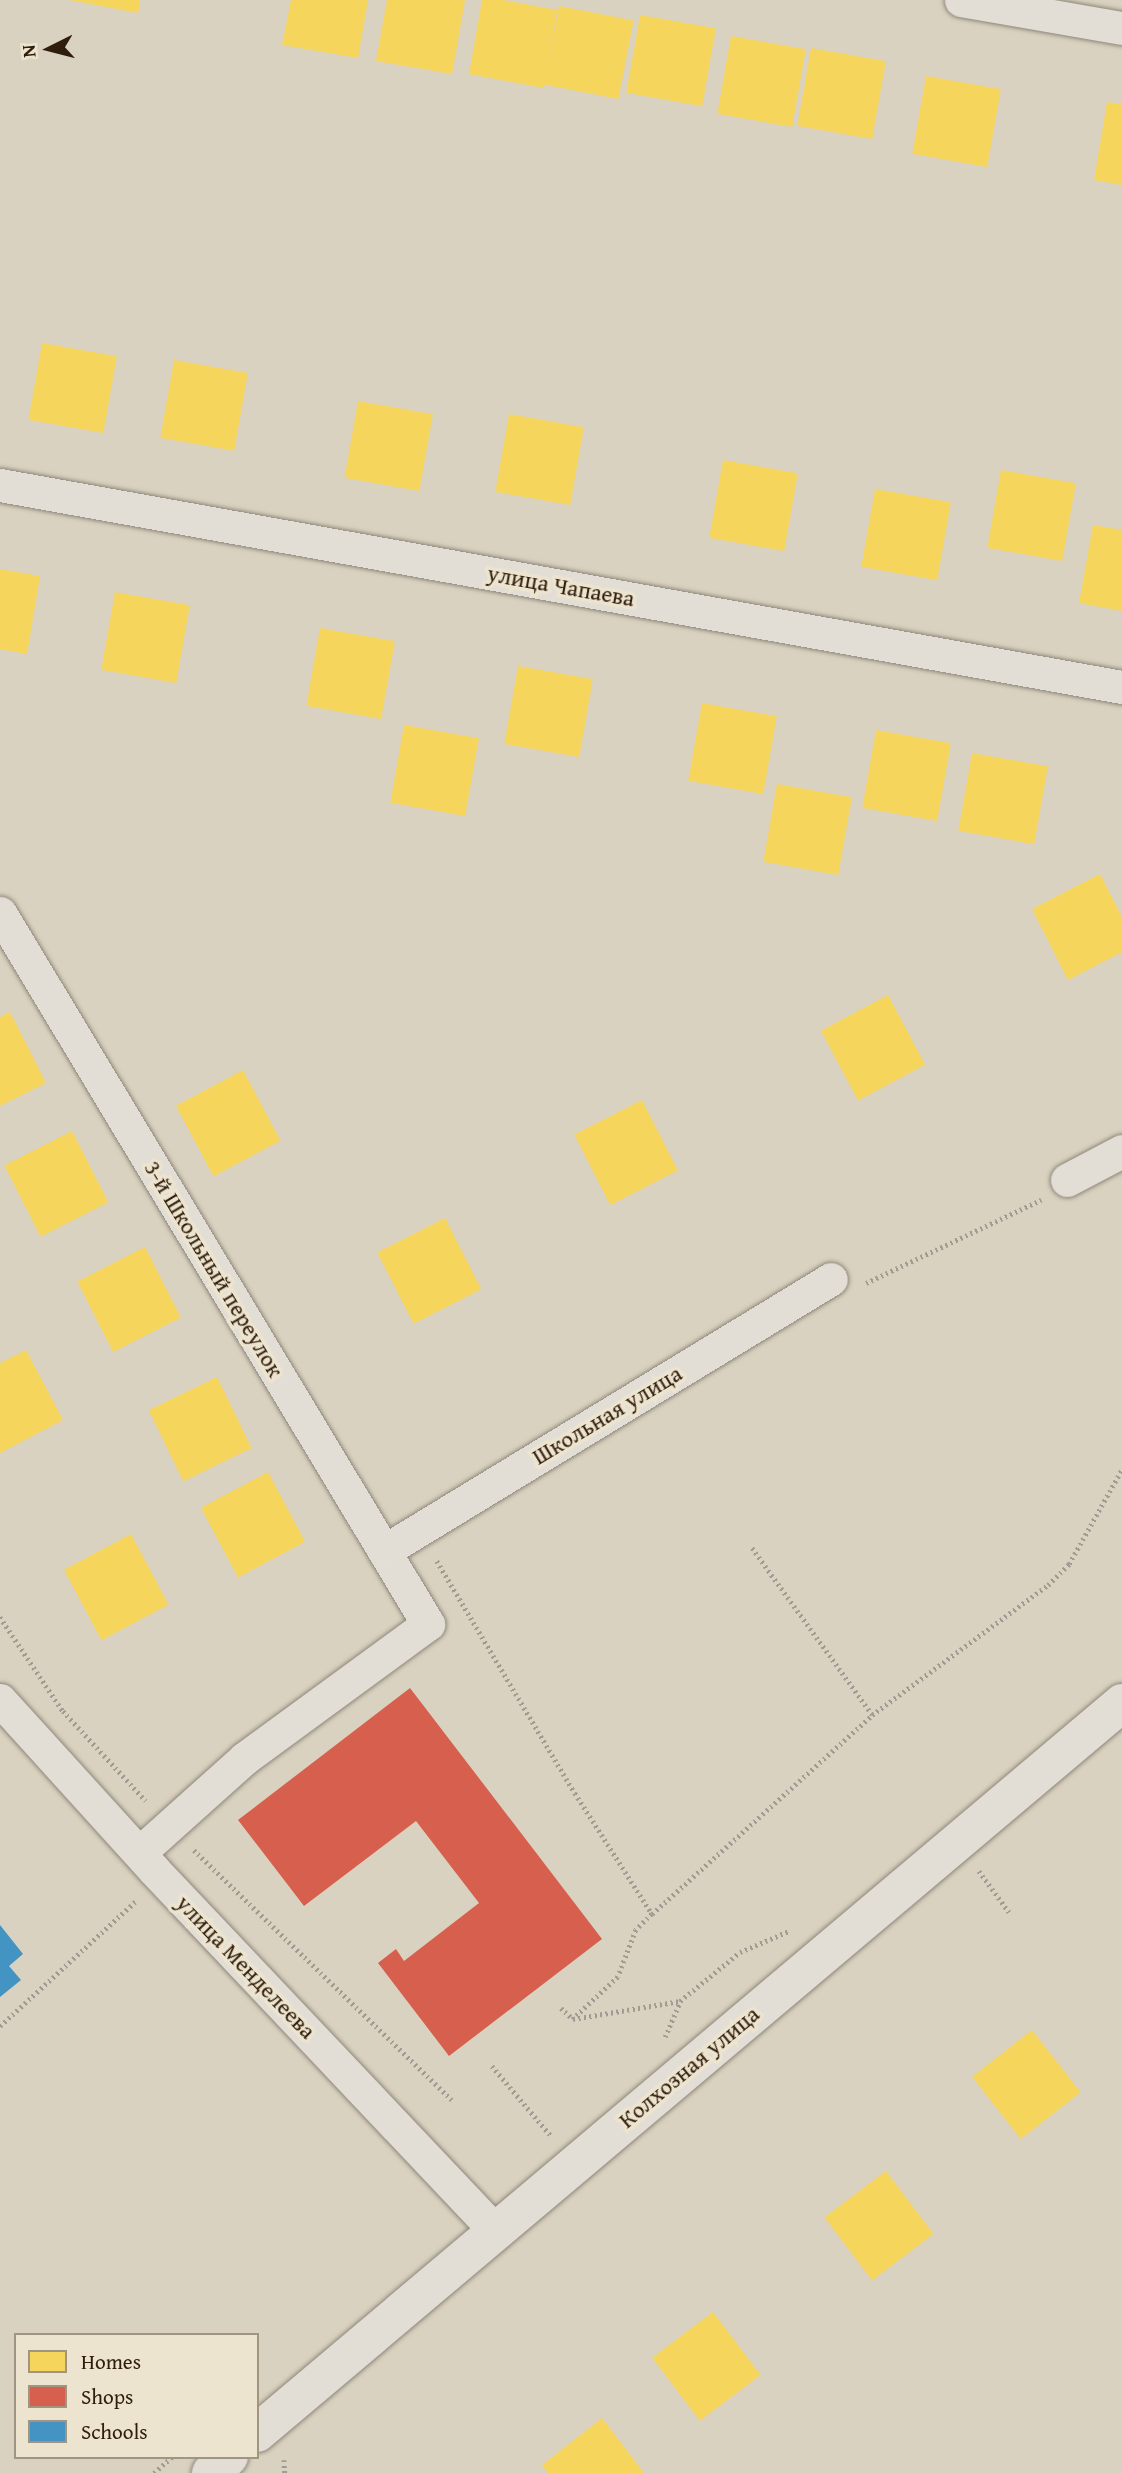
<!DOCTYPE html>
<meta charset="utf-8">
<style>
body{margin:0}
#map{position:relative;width:1122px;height:2473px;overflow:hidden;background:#dad2c0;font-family:"Gentium Book Plus",serif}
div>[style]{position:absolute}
.homes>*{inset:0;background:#f6d55c;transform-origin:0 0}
.shops>*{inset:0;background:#d6604d}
.schools>*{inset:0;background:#4393c3}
.path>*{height:4.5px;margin-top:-2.25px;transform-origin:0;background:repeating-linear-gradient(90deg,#a19c93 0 2px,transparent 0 5.5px)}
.roads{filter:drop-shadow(0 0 2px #8e877b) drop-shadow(0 0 2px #8e877b)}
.street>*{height:33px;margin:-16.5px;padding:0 16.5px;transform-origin:16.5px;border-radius:16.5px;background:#e2ded5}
.secondary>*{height:38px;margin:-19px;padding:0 19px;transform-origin:19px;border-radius:19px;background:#e2ded5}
span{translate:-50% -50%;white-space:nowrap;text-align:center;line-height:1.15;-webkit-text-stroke:7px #ede4cf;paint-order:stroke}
.street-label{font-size:23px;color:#301e0c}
.legend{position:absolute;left:14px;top:2333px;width:245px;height:126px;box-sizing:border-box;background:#ede4cf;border:2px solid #a19581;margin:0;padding:9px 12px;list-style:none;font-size:21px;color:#301e0c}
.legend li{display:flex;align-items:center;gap:14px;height:35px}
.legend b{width:35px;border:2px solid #a19581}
.north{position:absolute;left:14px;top:14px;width:70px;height:70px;-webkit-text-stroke:5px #ede4cf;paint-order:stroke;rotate:264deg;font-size:19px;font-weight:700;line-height:28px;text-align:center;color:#301e0c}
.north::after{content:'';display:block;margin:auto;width:24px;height:32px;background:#301e0c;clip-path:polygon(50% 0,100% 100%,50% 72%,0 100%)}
</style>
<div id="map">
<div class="homes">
<div style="clip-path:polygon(70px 0,140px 0,138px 13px)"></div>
<div style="clip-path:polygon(291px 0,368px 0,358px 58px,282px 45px)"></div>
<div style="clip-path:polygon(387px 0,465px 0,452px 74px,376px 61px)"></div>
<div style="clip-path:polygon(482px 0,503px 0,557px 10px,544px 88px,469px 74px)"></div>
<div style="left:559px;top:6px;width:76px;height:80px;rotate:11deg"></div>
<div style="left:640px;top:15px;width:77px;height:79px;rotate:10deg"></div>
<div style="left:731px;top:36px;width:76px;height:79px;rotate:10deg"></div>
<div style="left:811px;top:48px;width:76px;height:79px;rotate:10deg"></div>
<div style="left:926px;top:76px;width:76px;height:79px;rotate:10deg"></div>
<div style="clip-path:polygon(1107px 102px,1122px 104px,1122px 185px,1094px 180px)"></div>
<div style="left:42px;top:343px;width:76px;height:78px;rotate:10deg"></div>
<div style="left:174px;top:360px;width:75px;height:79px;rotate:10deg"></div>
<div style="left:358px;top:401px;width:76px;height:78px;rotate:10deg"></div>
<div style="left:509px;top:414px;width:76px;height:79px;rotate:10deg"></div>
<div style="left:723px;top:460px;width:76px;height:79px;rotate:10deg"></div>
<div style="left:1001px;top:470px;width:76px;height:79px;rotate:10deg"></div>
<div style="left:875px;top:489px;width:77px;height:79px;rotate:10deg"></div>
<div style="clip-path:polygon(1093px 525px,1122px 530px,1122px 611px,1079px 603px)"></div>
<div style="clip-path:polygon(0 569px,40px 576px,27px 654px,0 649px)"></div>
<div style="left:115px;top:592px;width:76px;height:79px;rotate:10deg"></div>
<div style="left:320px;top:628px;width:76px;height:79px;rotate:10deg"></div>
<div style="left:518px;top:666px;width:76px;height:79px;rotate:10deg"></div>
<div style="left:702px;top:703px;width:76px;height:79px;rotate:10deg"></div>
<div style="left:404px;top:725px;width:76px;height:79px;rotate:10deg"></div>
<div style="left:876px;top:730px;width:76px;height:79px;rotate:10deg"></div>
<div style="left:972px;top:753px;width:77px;height:79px;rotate:10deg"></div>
<div style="left:777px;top:784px;width:76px;height:79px;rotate:10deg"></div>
<div style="clip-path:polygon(1100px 874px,1122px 917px,1122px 952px,1068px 980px,1032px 909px)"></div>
<div style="left:888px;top:995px;width:79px;height:76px;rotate:62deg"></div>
<div style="clip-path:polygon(10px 1012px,46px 1083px,0 1106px,0 1017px)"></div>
<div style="left:243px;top:1070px;width:80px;height:76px;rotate:62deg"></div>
<div style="left:642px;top:1100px;width:79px;height:76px;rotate:63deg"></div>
<div style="left:72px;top:1131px;width:80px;height:76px;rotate:63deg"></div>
<div style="left:445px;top:1218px;width:80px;height:76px;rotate:63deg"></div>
<div style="left:145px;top:1247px;width:79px;height:76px;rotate:63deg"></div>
<div style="clip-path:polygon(26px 1350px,63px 1420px,0 1453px,0 1363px)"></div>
<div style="left:217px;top:1377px;width:79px;height:76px;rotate:64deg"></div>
<div style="left:268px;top:1472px;width:79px;height:76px;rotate:62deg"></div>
<div style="left:131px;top:1534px;width:80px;height:76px;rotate:62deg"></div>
<div style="left:1032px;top:2030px;width:79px;height:76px;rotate:52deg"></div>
<div style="left:886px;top:2171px;width:79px;height:77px;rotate:53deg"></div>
<div style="left:713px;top:2312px;width:79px;height:76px;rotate:53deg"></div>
<div style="clip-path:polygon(602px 2418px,644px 2473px,548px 2473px,542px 2465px)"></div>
</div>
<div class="shops">
<div style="clip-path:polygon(410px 1688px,602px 1939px,449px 2056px,378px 1963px,396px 1949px,404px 1961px,479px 1903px,416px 1821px,304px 1906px,238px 1820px)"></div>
</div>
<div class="schools">
<div style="clip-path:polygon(0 1925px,23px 1954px,9px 1966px,21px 1980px,0 1997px)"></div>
</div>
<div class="path">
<div style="left:866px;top:1283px;width:194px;rotate:-25.4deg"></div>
<div style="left:437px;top:1561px;width:270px;rotate:59.3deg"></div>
<div style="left:575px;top:1793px;width:143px;rotate:57.5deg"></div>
<div style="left:652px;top:1914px;width:23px;rotate:135deg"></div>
<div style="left:636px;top:1930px;width:50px;rotate:111deg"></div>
<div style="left:618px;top:1977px;width:62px;rotate:137deg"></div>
<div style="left:0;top:1617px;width:113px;rotate:56.2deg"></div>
<div style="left:63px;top:1711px;width:122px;rotate:47.3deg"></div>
<div style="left:872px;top:1715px;width:219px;rotate:-36.5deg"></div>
<div style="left:1048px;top:1585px;width:30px;rotate:-45deg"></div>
<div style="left:1069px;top:1564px;width:109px;rotate:-60.8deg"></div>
<div style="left:194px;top:1850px;width:359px;rotate:44.1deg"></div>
<div style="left:979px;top:1871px;width:51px;rotate:53.8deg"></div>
<div style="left:652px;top:1914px;width:297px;rotate:-42.1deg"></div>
<div style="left:872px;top:1715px;width:208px;rotate:-125.8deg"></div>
<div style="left:561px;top:2008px;width:16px;rotate:43deg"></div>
<div style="left:573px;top:2019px;width:109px;rotate:-9.5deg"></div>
<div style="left:0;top:2026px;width:185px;rotate:-42.6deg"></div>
<div style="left:665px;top:2037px;width:39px;rotate:-67deg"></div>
<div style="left:680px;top:2001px;width:77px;rotate:-39.2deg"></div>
<div style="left:740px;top:1952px;width:53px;rotate:-23.2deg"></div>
<div style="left:492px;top:2066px;width:93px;rotate:49.8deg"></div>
<div style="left:284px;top:2460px;width:13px;rotate:86deg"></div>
<div style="left:154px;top:2473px;width:24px;rotate:-42deg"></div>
</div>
<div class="roads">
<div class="street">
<div style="left:961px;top:0;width:163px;rotate:9.9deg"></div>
<div style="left:0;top:485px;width:1140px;rotate:10.21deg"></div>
<div style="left:0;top:913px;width:830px;rotate:58.95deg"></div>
<div style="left:428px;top:1624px;width:227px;rotate:143.8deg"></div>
<div style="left:245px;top:1758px;width:142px;rotate:138.1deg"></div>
<div style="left:1067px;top:1180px;width:62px;rotate:-27.8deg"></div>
<div style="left:384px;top:1551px;width:523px;rotate:-31.32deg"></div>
<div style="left:0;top:1700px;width:229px;rotate:47.8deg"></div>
<div style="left:154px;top:1870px;width:495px;rotate:46.6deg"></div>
</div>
<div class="secondary">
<div style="left:257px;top:2433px;width:1132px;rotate:-40.16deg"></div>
<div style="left:211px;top:2473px;width:24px;rotate:-42deg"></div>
</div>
</div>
<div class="street-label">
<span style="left:561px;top:586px;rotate:10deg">улица Чапаева</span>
<span style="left:214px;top:1269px;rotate:59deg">3-й Школьный переулок</span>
<span style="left:607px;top:1415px;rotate:-31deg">Школьная улица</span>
<span style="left:246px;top:1967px;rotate:46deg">улица Менделеева</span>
<span style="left:689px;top:2067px;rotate:-40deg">Колхозная улица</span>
</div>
<ul class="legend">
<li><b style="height:19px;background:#f6d55c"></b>Homes</li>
<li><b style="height:19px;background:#d6604d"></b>Shops</li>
<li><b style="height:19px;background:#4393c3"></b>Schools</li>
</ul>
<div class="north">N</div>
</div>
